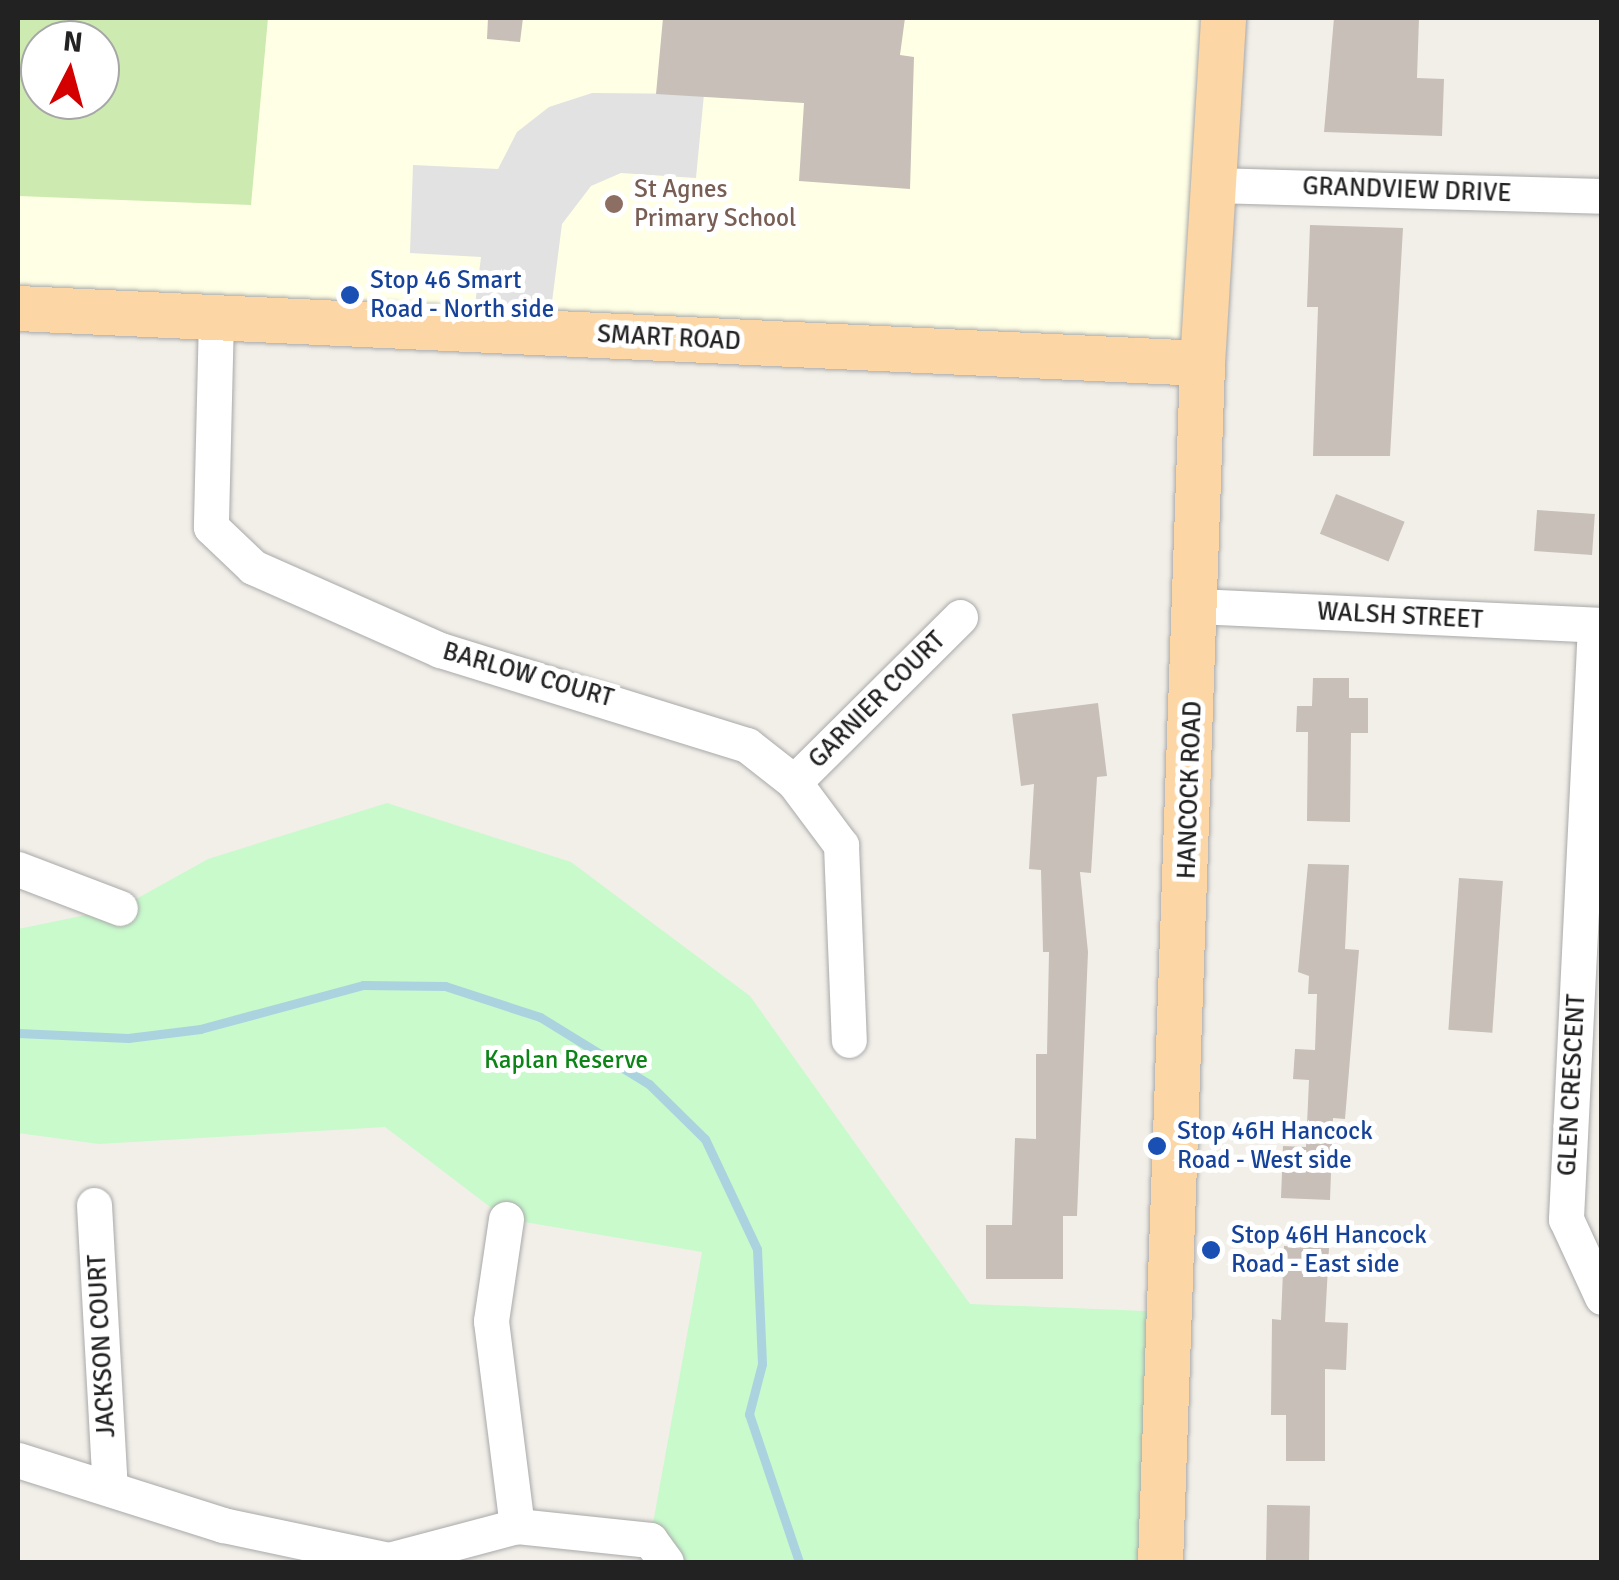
<!DOCTYPE html>
<style>
body{margin:0}
#map{position:relative;width:1619px;height:1580px;overflow:hidden;background:#f2efe9;font-family:Signika,sans-serif}
div>[style]{position:absolute}
.education>*{inset:0;background:#ffffe5}
.grass>*{inset:0;background:#cdebb0}
.park>*{inset:0;background:#c8facc}
.parking>*{inset:0;background:#e2e2e2}
.stream>*{height:9px;margin:-4.5px;padding:0 4.5px;transform-origin:4.5px;border-radius:4.5px;background:#aad3df}
.building>*{inset:0;background:#c7bfb8;transform-origin:0 0}
.roads{filter:drop-shadow(0 0 2px #a9a9a9) drop-shadow(0 0 2px #a9a9a9)}
.minor>*{height:35px;margin:-17.5px;padding:0 17.5px;transform-origin:17.5px;border-radius:17.5px;background:#fff}
.major>*{height:45px;margin:-22.5px;padding:0 22.5px;transform-origin:22.5px;border-radius:22.5px;background:#fcd6a4}
.dots>*{width:28px;height:28px;translate:-50% -50%;box-sizing:border-box;border:5px solid #fff;border-radius:50%}
span{translate:-50% -50%;white-space:nowrap;text-align:center;line-height:1.15;-webkit-text-stroke:10px #fff;paint-order:stroke}
.education-label{font-size:25px;color:#785e54}
.left{translate:0 -50%;text-align:left}
.street-label{font-size:25px;color:#222}
.transit-label{font-size:25px;color:#164399}
.park-label{font-size:25px;color:#0c8416}
.frame{position:absolute;inset:0;border:20px solid #222;pointer-events:none}
.north{position:absolute;left:20px;top:20px;width:100px;height:100px;box-sizing:border-box;background:#fff;border:2px solid #a7a7a7;border-radius:50%;rotate:6deg;font-size:28px;font-weight:700;line-height:40px;text-align:center;color:#222}
.north::after{content:'';display:block;margin:auto;width:35px;height:45px;background:#d40000;clip-path:polygon(50% 0,100% 100%,50% 72%,0 100%)}
</style>
<div id="map">
<div class="education">
<div style="clip-path:polygon(evenodd,18px 18px,1223px 18px,1202px 363px,18px 309px,18px 18px,40px 40px,100px 40px,100px 100px,40px 100px,40px 40px)"></div>
</div>
<div class="grass">
<div style="clip-path:polygon(evenodd,18px 18px,268px 18px,251px 205px,18px 196px,18px 18px,40px 40px,100px 40px,100px 100px,40px 100px,40px 40px)"></div>
</div>
<div class="park">
<div style="clip-path:polygon(387px 803px,571px 862px,750px 996px,970px 1304px,1170px 1312px,1160px 1562px,666px 1562px,650px 1540px,702px 1252px,506px 1219px,385px 1127px,99px 1144px,18px 1133px,18px 929px,120px 908px,208px 859px)"></div>
</div>
<div class="parking">
<div style="clip-path:polygon(592px 93px,704px 94px,696px 178px,621px 173px,591px 186px,562px 224px,548px 333px,472px 329px,481px 257px,410px 253px,413px 165px,498px 169px,517px 132px,549px 107px)"></div>
</div>
<div class="stream">
<div style="left:18px;top:1033px;width:110px;rotate:2.6deg"></div>
<div style="left:128px;top:1038px;width:73px;rotate:-7.1deg"></div>
<div style="left:200px;top:1029px;width:169px;rotate:-15.1deg"></div>
<div style="left:363px;top:985px;width:82px;rotate:0.7deg"></div>
<div style="left:445px;top:986px;width:100px;rotate:18.1deg"></div>
<div style="left:540px;top:1017px;width:128px;rotate:31.6deg"></div>
<div style="left:649px;top:1084px;width:78px;rotate:44.5deg"></div>
<div style="left:705px;top:1139px;width:122px;rotate:64.7deg"></div>
<div style="left:757px;top:1249px;width:115px;rotate:87.5deg"></div>
<div style="left:762px;top:1364px;width:52px;rotate:104.6deg"></div>
<div style="left:749px;top:1414px;width:156px;rotate:71.3deg"></div>
</div>
<div class="building">
<div style="clip-path:polygon(488px 18px,523px 18px,520px 42px,487px 39px)"></div>
<div style="clip-path:polygon(663px 18px,905px 18px,900px 55px,914px 57px,910px 189px,799px 181px,804px 103px,656px 94px)"></div>
<div style="clip-path:polygon(1334px 18px,1419px 18px,1417px 78px,1444px 79px,1442px 136px,1324px 132px)"></div>
<div style="clip-path:polygon(1310px 225px,1403px 228px,1390px 456px,1313px 456px,1318px 307px,1307px 307px)"></div>
<div style="left:1336px;top:494px;width:74px;height:43px;rotate:22deg"></div>
<div style="left:1537px;top:510px;width:58px;height:41px;rotate:4deg"></div>
<div style="clip-path:polygon(1313px 678px,1349px 678px,1349px 698px,1368px 698px,1368px 733px,1351px 733px,1350px 822px,1307px 821px,1308px 732px,1296px 732px,1297px 706px,1312px 706px)"></div>
<div style="clip-path:polygon(1098px 703px,1107px 776px,1097px 777px,1091px 873px,1080px 872px,1088px 952px,1077px 1216px,1063px 1216px,1063px 1279px,986px 1279px,986px 1225px,1012px 1225px,1015px 1138px,1036px 1139px,1036px 1054px,1047px 1054px,1049px 952px,1043px 952px,1041px 870px,1029px 869px,1034px 784px,1021px 786px,1012px 714px)"></div>
<div style="clip-path:polygon(1308px 864px,1349px 865px,1345px 949px,1359px 950px,1345px 1119px,1333px 1118px,1330px 1200px,1281px 1198px,1283px 1146px,1306px 1147px,1309px 1080px,1293px 1079px,1295px 1049px,1315px 1050px,1317px 994px,1308px 994px,1309px 976px,1298px 972px)"></div>
<div style="left:1459px;top:878px;width:44px;height:152px;rotate:4deg"></div>
<div style="clip-path:polygon(1284px 1246px,1329px 1248px,1325px 1322px,1348px 1323px,1346px 1370px,1325px 1369px,1325px 1461px,1286px 1461px,1286px 1415px,1271px 1415px,1272px 1319px,1281px 1320px)"></div>
<div style="left:1267px;top:1505px;width:43px;height:57px;rotate:1deg"></div>
</div>
<div class="roads">
<div class="minor">
<div style="left:1212px;top:185px;width:390px;rotate:1.6deg"></div>
<div style="left:216px;top:317px;width:210px;rotate:91.4deg"></div>
<div style="left:211px;top:527px;width:58px;rotate:43.6deg"></div>
<div style="left:253px;top:567px;width:205px;rotate:23.9deg"></div>
<div style="left:440px;top:650px;width:321px;rotate:17.2deg"></div>
<div style="left:747px;top:745px;width:60px;rotate:38.2deg"></div>
<div style="left:794px;top:782px;width:79px;rotate:53.3deg"></div>
<div style="left:841px;top:845px;width:195px;rotate:87.7deg"></div>
<div style="left:1198px;top:606px;width:404px;rotate:2.7deg"></div>
<div style="left:1595px;top:625px;width:595px;rotate:92.8deg"></div>
<div style="left:1566px;top:1219px;width:86px;rotate:65.2deg"></div>
<div style="left:794px;top:782px;width:234px;rotate:-44.8deg"></div>
<div style="left:18px;top:869px;width:109px;rotate:20.9deg"></div>
<div style="left:94px;top:1205px;width:282px;rotate:86.8deg"></div>
<div style="left:506px;top:1219px;width:103px;rotate:98.4deg"></div>
<div style="left:491px;top:1321px;width:207px;rotate:82.8deg"></div>
<div style="left:18px;top:1460px;width:215px;rotate:17.6deg"></div>
<div style="left:223px;top:1525px;width:170px;rotate:11.9deg"></div>
<div style="left:389px;top:1560px;width:132px;rotate:-14.9deg"></div>
<div style="left:517px;top:1526px;width:134px;rotate:6deg"></div>
<div style="left:650px;top:1540px;width:27px;rotate:54deg"></div>
</div>
<div class="major">
<div style="left:18px;top:308px;width:1185px;rotate:2.66deg"></div>
<div style="left:1160px;top:1562px;width:1200px;rotate:-87.99deg"></div>
<div style="left:1202px;top:363px;width:346px;rotate:-86.5deg"></div>
</div>
</div>
<div class="dots">
<div style="left:614px;top:204px;background:#8d6e63"></div>
<div style="left:350px;top:295px;background:#1a4fb4"></div>
<div style="left:1157px;top:1146px;background:#1a4fb4"></div>
<div style="left:1211px;top:1250px;background:#1a4fb4"></div>
</div>
<div class="education-label">
<span class="left" style="left:634px;top:204px">St Agnes<br>Primary School</span>
</div>
<div class="street-label">
<span style="left:1407px;top:190px;rotate:2deg">GRANDVIEW DRIVE</span>
<span style="left:669px;top:338px;rotate:3deg">SMART ROAD</span>
<span style="left:1400px;top:616px;rotate:3deg">WALSH STREET</span>
<span style="left:528px;top:675px;rotate:16deg">BARLOW COURT</span>
<span style="left:877px;top:700px;rotate:-45deg">GARNIER COURT</span>
<span style="left:1190px;top:790px;rotate:-88deg">HANCOCK ROAD</span>
<span style="left:1572px;top:1085px;rotate:-87deg">GLEN CRESCENT</span>
<span style="left:102px;top:1346px;rotate:-93deg">JACKSON COURT</span>
</div>
<div class="transit-label">
<span class="left" style="left:370px;top:295px">Stop 46 Smart<br>Road - North side</span>
<span class="left" style="left:1177px;top:1146px">Stop 46H Hancock<br>Road - West side</span>
<span class="left" style="left:1231px;top:1250px">Stop 46H Hancock<br>Road - East side</span>
</div>
<div class="park-label">
<span style="left:566px;top:1060px">Kaplan Reserve</span>
</div>
<div class="frame"></div>
<div class="north">N</div>
</div>
